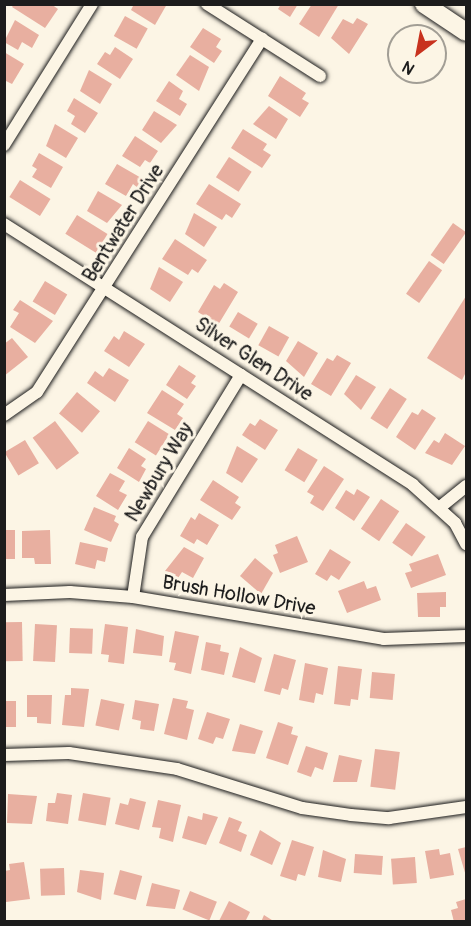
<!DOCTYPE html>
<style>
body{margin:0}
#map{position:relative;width:471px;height:926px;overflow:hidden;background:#fcf5e5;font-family:Pangolin,sans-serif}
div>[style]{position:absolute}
.building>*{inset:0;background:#e8afa0;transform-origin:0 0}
.roads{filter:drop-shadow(0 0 2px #1c1c1c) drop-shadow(0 0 2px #1c1c1c)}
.minor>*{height:12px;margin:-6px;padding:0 6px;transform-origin:6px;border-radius:6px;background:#fcf5e5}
.secondary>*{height:18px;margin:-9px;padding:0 9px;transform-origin:9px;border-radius:9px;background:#fcf5e5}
span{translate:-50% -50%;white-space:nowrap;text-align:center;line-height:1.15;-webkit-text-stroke:6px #fcf5e5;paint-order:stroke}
.street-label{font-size:20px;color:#1c1c1c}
.frame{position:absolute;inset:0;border:6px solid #1c1c1c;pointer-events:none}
.north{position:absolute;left:387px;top:24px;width:60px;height:60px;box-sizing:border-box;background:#fcf5e5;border:2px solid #a29e95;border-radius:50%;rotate:212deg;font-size:16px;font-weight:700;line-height:24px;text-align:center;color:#1c1c1c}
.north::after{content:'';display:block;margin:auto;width:21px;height:27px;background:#c8321e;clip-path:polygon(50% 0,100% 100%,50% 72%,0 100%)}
</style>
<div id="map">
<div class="building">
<div style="clip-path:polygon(14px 4px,51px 4px,58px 9px,45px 28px,12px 7px)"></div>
<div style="clip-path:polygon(134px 4px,167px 4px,155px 25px,131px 10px)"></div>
<div style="clip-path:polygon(281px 4px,298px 4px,290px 17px,278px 9px)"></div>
<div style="clip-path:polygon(312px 4px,339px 4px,319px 37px,299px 24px)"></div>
<div style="left:125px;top:16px;width:26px;height:23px;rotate:29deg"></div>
<div style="clip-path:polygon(357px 18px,368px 24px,349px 54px,331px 38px,343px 19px,353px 24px)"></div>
<div style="clip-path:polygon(15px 20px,39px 35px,32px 48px,22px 42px,18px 50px,4px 42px)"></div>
<div style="clip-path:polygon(203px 28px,221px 39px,216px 47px,222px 51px,214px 63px,190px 47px)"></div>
<div style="clip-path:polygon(115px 47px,133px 59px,120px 79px,97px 64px,105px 52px,110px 55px)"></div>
<div style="clip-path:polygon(4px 52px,24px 64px,12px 84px,4px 80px)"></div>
<div style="clip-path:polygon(190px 55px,209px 67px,199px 91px,176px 75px)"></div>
<div style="clip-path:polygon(89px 70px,112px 84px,100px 104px,80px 91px)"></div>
<div style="clip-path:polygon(280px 76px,306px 93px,302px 99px,309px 103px,300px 117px,268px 96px)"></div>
<div style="clip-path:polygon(169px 81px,183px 91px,179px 99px,187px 104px,180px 116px,156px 101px)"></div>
<div style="clip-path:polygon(74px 98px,98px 113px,85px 133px,71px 124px,75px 116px,67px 111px)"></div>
<div style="clip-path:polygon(269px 106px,288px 119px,276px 139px,253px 124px)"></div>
<div style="clip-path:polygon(154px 111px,177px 125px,161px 143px,142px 130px)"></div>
<div style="clip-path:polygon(55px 124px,78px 138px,66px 158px,46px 146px)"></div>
<div style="clip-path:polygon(243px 129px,267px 144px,263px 150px,271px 155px,262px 168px,231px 148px)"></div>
<div style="clip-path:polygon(135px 136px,158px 151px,150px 163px,145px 160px,140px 167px,122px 156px)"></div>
<div style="clip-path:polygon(39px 153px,63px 167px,51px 188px,32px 177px,37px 169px,32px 166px)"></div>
<div style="left:229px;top:157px;width:27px;height:24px;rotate:33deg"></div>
<div style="clip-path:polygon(117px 164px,143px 179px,138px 188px,133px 184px,126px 196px,105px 184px)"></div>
<div style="left:20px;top:180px;width:36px;height:20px;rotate:32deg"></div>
<div style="clip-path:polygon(209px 184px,241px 204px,232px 218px,226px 214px,222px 220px,196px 204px)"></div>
<div style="clip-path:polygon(98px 191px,122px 205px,107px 223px,87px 211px)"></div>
<div style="clip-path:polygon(194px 213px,217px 227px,204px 247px,185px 234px)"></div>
<div style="left:77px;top:215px;width:36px;height:22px;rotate:32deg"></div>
<div style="left:453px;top:223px;width:16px;height:39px;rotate:35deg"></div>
<div style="clip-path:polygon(175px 239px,207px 260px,198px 273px,192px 269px,188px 275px,162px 259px)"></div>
<div style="left:429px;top:261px;width:16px;height:40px;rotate:35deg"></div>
<div style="clip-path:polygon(159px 267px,183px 282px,170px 302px,150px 289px)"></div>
<div style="left:45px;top:281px;width:26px;height:24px;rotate:31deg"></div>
<div style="clip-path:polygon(224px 283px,238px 292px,218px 325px,198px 312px,214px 285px,220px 289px)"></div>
<div style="clip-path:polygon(466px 296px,466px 372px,462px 380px,427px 358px)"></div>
<div style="clip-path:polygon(20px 300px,53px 321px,35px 343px,10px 327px,19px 313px,13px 310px)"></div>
<div style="left:238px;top:312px;width:23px;height:17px;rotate:31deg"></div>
<div style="left:269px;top:326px;width:23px;height:22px;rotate:29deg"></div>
<div style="clip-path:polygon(124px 331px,145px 344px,129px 367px,104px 351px,114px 336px,119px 340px)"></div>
<div style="clip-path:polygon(12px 338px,28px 357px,4px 376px,4px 344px)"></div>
<div style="clip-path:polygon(298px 341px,318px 353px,304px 377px,286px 361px)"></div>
<div style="clip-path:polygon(337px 355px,351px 363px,331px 396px,311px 384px,327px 358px,333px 361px)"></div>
<div style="clip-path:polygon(179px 365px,196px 376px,191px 383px,196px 386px,187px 399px,166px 385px)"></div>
<div style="clip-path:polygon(109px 368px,129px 380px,115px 402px,87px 383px,95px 371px,103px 377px)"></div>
<div style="clip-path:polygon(356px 375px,376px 387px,361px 410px,344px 394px)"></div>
<div style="left:390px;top:388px;width:20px;height:36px;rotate:33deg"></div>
<div style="clip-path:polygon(162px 390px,184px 404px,177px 414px,183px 418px,175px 430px,147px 413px)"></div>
<div style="left:77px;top:392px;width:30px;height:28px;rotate:40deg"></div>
<div style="clip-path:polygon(422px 409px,436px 418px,415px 450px,396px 437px,412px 412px,418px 415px)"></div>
<div style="clip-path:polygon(260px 419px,278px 430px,265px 450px,242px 435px,250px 423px,255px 426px)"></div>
<div style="left:55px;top:421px;width:40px;height:28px;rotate:53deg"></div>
<div style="left:148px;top:421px;width:25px;height:25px;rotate:32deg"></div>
<div style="clip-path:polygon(445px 433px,465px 446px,452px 465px,425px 453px,434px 440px,439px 443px)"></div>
<div style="left:25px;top:440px;width:27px;height:24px;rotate:59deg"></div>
<div style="clip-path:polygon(237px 446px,258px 459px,242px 483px,226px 473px)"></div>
<div style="clip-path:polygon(129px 448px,146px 459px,141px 466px,146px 469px,139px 482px,117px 468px)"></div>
<div style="left:298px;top:448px;width:23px;height:26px;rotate:31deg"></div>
<div style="clip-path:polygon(324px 466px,344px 479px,323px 511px,310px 503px,314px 496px,307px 492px)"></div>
<div style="clip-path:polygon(110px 473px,125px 481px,119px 491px,127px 495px,118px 510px,96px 496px)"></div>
<div style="clip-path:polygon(213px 480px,239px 497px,235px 503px,241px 507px,232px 520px,200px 500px)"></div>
<div style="clip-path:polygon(357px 489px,370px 497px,354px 521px,335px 508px,346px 490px,354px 495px)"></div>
<div style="left:381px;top:499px;width:22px;height:36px;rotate:34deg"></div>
<div style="clip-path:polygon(94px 507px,116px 516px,114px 521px,119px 524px,111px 542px,84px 530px)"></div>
<div style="clip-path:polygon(199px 513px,219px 525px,207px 545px,197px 539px,194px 544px,180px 536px,191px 517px,195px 520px)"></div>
<div style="left:406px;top:523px;width:24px;height:24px;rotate:35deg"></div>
<div style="left:4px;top:530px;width:11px;height:29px"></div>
<div style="clip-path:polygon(50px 530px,51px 564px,35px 564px,34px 558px,22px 558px,22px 531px)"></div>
<div style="clip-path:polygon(297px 536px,308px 562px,280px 573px,273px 555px,278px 553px,275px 545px)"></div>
<div style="clip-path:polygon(80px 542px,108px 548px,105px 562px,97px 560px,95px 569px,75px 564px)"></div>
<div style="clip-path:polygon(184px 547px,204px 558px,193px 578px,182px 572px,178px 578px,165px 571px)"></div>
<div style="clip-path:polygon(330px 549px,351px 562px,339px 580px,331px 575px,327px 581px,315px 574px)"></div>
<div style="clip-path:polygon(438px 554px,446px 575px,411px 588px,405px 573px,412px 571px,409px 564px)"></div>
<div style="clip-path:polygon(255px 558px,273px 573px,261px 594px,240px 576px)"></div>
<div style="clip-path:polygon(364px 581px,367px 589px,376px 586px,381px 600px,347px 613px,338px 591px)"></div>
<div style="clip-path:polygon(446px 592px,446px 607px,440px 607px,440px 617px,418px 617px,417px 593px)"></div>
<div style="left:22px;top:622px;width:39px;height:18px;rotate:89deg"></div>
<div style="left:35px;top:624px;width:22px;height:37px;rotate:3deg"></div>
<div style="clip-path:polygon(105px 624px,128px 627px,124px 664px,108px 662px,109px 655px,101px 654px)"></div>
<div style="left:70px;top:628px;width:23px;height:25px;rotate:2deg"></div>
<div style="clip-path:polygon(136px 629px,164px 636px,162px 656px,133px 653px)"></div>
<div style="clip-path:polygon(175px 631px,199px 636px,191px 674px,174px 670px,176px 663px,169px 662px)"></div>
<div style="clip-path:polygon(206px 642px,221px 645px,220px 651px,229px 653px,224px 675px,201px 670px)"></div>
<div style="clip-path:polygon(240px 647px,262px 658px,255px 683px,232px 677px)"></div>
<div style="clip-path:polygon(274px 654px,296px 660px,288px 690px,282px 688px,280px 695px,264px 691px)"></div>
<div style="clip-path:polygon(305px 663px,328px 668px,323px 695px,316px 693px,314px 703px,299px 700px)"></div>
<div style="clip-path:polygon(338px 666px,362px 669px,358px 700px,351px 699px,350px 706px,334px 704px)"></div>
<div style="left:372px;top:672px;width:23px;height:26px;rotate:5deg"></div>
<div style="clip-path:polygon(71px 688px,89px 689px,84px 727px,62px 725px,65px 695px,71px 695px)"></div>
<div style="clip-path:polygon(27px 695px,52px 695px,51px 724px,37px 723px,37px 717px,27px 717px)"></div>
<div style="clip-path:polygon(173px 698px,188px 701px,186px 708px,194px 710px,187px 740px,164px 734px)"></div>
<div style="left:101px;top:699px;width:24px;height:27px;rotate:12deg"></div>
<div style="clip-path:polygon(135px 700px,159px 704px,154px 731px,140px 729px,141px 721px,132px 719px)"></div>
<div style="left:4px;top:701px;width:12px;height:26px"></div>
<div style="clip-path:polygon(207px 712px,230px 719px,223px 739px,216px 737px,213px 744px,198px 739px)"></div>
<div style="clip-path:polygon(278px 722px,293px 727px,291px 734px,298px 736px,288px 765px,266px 758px)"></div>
<div style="clip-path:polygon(240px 724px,263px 731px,255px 754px,232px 751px)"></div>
<div style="clip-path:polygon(306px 746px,328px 753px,323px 770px,315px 767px,311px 777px,297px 772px)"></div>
<div style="left:375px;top:749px;width:25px;height:38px;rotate:7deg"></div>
<div style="clip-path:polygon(339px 755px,362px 760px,357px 782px,333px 782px)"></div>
<div style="clip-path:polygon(57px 793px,72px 795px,68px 824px,46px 821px,48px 803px,55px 803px)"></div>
<div style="left:83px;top:793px;width:28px;height:28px;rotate:10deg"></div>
<div style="clip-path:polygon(8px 794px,37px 796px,32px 824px,7px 823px)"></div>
<div style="clip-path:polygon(130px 798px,146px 802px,139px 830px,115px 824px,120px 803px,128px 805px)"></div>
<div style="clip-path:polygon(158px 800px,181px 805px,173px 842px,159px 838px,161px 828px,152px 827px)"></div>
<div style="clip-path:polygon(203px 813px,218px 817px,206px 845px,182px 838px,188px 816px,202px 820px)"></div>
<div style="clip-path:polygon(229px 817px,242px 822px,238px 831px,247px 835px,241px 852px,219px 843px)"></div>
<div style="clip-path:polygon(260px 830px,281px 843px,272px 865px,250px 855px)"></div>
<div style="clip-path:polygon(292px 840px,314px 847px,305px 876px,298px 874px,296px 881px,280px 876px)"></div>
<div style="clip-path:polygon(466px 847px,466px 876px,458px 849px)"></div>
<div style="clip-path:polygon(439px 849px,440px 855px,450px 853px,454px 875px,430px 879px,425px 851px)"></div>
<div style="clip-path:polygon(323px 850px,346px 859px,341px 882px,318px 877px)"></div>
<div style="left:355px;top:854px;width:28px;height:19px;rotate:4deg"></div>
<div style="left:415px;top:857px;width:26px;height:24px;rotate:86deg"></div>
<div style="clip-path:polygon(24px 862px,30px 899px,6px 902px,4px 871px,10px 870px,9px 864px)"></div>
<div style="left:64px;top:868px;width:27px;height:24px;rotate:88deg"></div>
<div style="clip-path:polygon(80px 870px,104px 873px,101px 900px,77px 892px)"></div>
<div style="left:120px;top:870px;width:23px;height:25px;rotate:15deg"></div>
<div style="clip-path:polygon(152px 883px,180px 890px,175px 909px,146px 906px)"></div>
<div style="left:190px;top:891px;width:29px;height:20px;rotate:22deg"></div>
<div style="clip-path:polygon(466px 899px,466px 922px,454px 922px,451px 910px,458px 908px,456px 902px)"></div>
<div style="clip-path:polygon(229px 901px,250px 912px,245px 922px,219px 921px)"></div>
<div style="clip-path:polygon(264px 915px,275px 922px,261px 922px)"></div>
</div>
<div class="roads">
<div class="minor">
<div style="left:207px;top:4px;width:134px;rotate:32.5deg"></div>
<div style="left:4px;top:145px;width:166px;rotate:-58deg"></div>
<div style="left:4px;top:224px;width:485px;rotate:32.5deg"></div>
<div style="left:413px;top:485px;width:57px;rotate:42.1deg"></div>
<div style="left:455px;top:523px;width:24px;rotate:62deg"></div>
<div style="left:4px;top:415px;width:40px;rotate:-34.9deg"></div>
<div style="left:37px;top:392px;width:419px;rotate:-57.5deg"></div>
<div style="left:439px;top:508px;width:35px;rotate:-39deg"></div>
<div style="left:4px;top:595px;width:66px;rotate:-2.6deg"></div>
<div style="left:70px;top:592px;width:63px;rotate:4.5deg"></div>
<div style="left:133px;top:597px;width:254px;rotate:9.5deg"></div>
<div style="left:384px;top:639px;width:82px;rotate:-2.1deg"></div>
<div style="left:133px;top:597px;width:61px;rotate:-81.5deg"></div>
<div style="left:142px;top:537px;width:190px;rotate:-58.6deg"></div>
<div style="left:4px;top:755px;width:65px;rotate:-1.8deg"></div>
<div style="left:69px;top:753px;width:109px;rotate:8.4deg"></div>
<div style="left:177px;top:769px;width:131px;rotate:17.3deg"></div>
<div style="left:302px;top:808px;width:49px;rotate:8.1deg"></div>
<div style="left:351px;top:815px;width:38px;rotate:5deg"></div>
<div style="left:389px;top:818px;width:78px;rotate:-8.1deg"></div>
</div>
<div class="secondary">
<div style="left:424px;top:4px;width:50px;rotate:33.7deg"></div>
</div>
</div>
<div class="street-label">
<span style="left:123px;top:223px;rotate:-58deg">Bentwater Drive</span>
<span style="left:254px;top:359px;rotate:33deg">Silver Glen Drive</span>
<span style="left:159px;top:472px;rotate:-59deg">Newbury Way</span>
<span style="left:239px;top:595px;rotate:10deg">Brush Hollow Drive</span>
</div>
<div class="frame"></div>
<div class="north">N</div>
</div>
